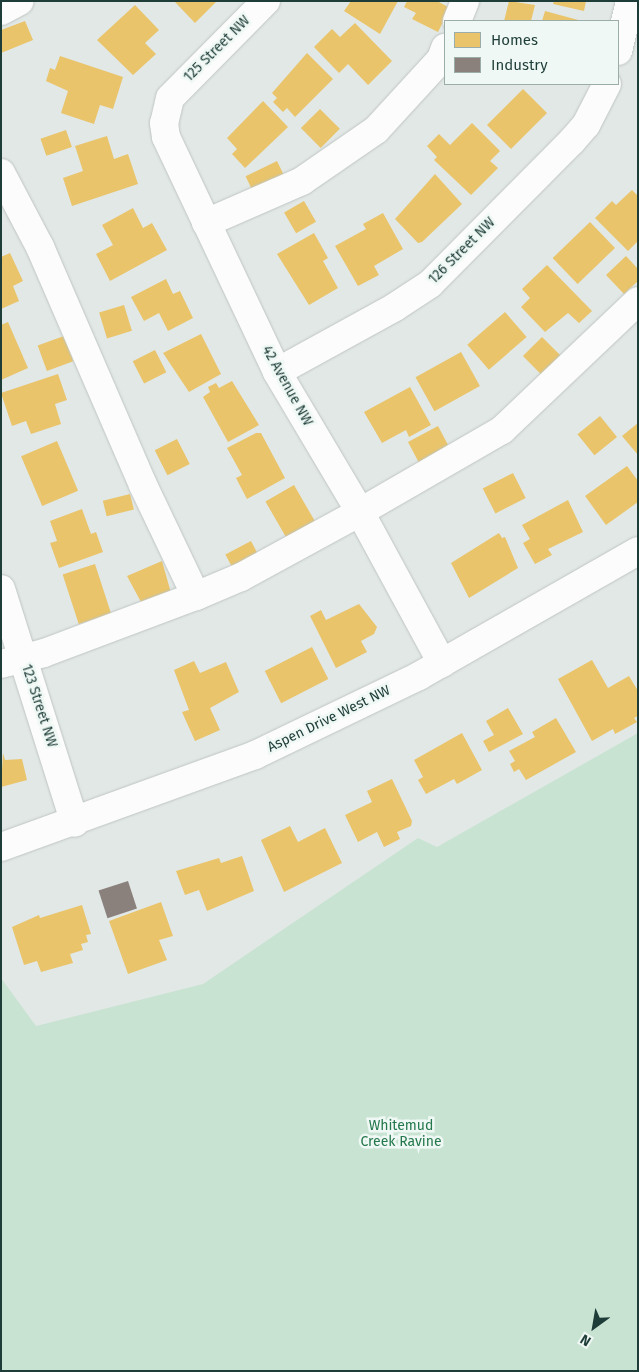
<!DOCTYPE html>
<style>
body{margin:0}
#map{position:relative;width:639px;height:1372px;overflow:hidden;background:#e2e8e6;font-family:"Fira Sans",sans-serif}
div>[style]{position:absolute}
.green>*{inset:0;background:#c9e3d3}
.homes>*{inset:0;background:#e9c46a;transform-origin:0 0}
.industry>*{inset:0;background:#8a817c;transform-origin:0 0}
.roads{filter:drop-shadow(0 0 1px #bfc5c3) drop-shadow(0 0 1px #bfc5c3)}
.minor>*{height:28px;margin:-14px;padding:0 14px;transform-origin:14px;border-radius:14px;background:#fbfcfb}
span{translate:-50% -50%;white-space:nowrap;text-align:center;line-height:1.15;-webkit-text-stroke:5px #eff8f4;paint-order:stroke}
.street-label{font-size:14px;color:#1e3d38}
.park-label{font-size:14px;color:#24784c}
.frame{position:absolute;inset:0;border:2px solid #1e3d38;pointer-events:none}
.legend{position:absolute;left:444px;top:20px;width:175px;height:65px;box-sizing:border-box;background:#eff8f4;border:1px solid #9bada9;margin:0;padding:6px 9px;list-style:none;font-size:15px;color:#1e3d38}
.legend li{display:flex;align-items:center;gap:10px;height:25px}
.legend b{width:25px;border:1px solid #9bada9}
.north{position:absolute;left:569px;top:1302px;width:50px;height:50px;-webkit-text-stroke:4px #eff8f4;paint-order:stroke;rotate:212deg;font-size:14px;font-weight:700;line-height:20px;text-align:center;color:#1e3d38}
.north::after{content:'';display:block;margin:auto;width:18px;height:22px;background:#1e3d38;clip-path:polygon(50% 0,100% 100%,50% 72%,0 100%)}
</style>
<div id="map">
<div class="green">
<div style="clip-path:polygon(638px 733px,638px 1371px,1px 1371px,1px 978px,36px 1026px,203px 984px,418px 838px,437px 847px)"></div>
</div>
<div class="homes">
<div style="clip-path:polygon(174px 1px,215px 1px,216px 2px,195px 23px)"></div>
<div style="clip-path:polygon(351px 1px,398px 1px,380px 34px,344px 11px)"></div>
<div style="clip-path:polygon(407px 1px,437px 1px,450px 8px,438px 32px,412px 19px,416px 13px,404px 7px)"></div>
<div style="clip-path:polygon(509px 1px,535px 5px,531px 21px,504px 21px)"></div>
<div style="clip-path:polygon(554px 1px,586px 1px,584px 11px,553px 4px)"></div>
<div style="clip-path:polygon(135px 5px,159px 30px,145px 43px,156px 54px,133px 75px,97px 40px)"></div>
<div style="clip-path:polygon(545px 11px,582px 21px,542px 21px)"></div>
<div style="clip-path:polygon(25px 21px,33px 40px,1px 53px,1px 30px)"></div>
<div style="clip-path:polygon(355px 23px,392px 61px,368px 85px,348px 64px,339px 73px,314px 47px,332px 29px,340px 37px)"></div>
<div style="clip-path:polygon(307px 53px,333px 79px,295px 117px,287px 108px,283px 112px,273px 102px,277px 98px,272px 93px)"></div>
<div style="clip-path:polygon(60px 56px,123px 77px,113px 109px,100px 105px,94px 124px,61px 113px,68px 91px,46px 81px,50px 68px,55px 70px)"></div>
<div style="left:523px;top:89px;width:34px;height:51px;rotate:45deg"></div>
<div style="clip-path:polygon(263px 101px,288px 127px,245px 168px,232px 154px,237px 149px,227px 138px)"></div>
<div style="left:320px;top:109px;width:28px;height:27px;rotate:45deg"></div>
<div style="clip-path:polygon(472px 123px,500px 151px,490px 161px,498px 168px,471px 195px,434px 160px,437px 157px,427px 146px,439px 134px,450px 145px)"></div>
<div style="left:66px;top:130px;width:18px;height:27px;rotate:71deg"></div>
<div style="clip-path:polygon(107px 136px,114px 159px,128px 154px,138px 184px,72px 206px,63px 178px,83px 171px,75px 146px)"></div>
<div style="left:277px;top:161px;width:25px;height:35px;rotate:64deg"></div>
<div style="clip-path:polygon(435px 174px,462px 204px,422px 242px,418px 243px,395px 219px)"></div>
<div style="clip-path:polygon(632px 190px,638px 196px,638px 241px,628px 251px,595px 218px,612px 201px,616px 205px)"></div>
<div style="left:304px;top:201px;width:24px;height:23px;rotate:60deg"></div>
<div style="clip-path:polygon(133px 208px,143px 228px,152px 223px,167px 250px,110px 281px,96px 254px,113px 245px,102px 225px)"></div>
<div style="clip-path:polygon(383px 213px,403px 249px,374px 266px,379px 275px,358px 286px,335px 246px,366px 229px,363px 224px)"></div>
<div style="left:590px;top:222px;width:36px;height:52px;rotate:46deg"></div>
<div style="clip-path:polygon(314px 233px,328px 258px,323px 261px,338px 288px,309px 305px,277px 254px)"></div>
<div style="clip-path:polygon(10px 253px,23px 281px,13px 286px,19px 301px,1px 309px,1px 257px)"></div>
<div style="clip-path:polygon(626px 256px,638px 269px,638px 281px,624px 294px,606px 275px)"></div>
<div style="clip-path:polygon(547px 265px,592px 311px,579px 323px,568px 313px,545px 332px,521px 307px,530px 298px,522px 289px)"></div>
<div style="clip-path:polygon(166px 279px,173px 294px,180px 291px,193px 318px,168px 331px,159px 313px,144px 321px,131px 297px)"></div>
<div style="left:124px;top:305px;width:27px;height:26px;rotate:73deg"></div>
<div style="left:505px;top:312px;width:33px;height:50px;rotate:49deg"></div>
<div style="clip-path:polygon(8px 322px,28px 368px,1px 380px,1px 325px)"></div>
<div style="clip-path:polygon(201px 334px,221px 374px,189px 392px,163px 353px)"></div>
<div style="left:64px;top:336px;width:27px;height:28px;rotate:70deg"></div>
<div style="left:542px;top:337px;width:28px;height:27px;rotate:45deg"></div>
<div style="left:155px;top:350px;width:25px;height:25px;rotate:63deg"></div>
<div style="left:461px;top:352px;width:39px;height:52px;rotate:61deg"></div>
<div style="clip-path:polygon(58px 374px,67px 400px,55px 404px,61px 424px,31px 434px,26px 421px,12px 426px,1px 393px)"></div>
<div style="clip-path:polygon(232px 381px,259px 425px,228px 442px,203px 397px,210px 392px,208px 387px,216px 383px,219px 388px)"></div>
<div style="clip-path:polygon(410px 387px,431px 425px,409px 437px,406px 430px,382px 443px,364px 412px)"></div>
<div style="left:600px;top:416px;width:27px;height:29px;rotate:51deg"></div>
<div style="clip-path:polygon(638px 423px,638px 455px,622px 436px)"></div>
<div style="left:438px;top:426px;width:26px;height:34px;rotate:62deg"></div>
<div style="clip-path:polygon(256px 433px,261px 433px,285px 478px,247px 499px,236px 478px,242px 475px,227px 448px)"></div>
<div style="left:177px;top:439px;width:28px;height:25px;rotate:63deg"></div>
<div style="left:57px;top:441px;width:54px;height:39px;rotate:67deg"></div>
<div style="clip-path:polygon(627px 466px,638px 481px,638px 502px,606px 525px,585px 496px)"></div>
<div style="left:513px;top:473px;width:28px;height:34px;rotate:63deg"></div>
<div style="left:294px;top:485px;width:50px;height:33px;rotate:60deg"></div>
<div style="left:130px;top:494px;width:16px;height:28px;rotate:76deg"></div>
<div style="clip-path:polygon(568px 500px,583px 532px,548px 549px,552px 555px,535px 564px,523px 543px,530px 539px,522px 525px)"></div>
<div style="clip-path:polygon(82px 509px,91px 534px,96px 532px,103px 552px,59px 568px,50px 543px,57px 541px,50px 521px)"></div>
<div style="clip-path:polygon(499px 533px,502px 538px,505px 537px,518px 568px,469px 598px,451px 563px)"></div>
<div style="left:251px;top:541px;width:24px;height:29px;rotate:62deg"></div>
<div style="clip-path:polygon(162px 561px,171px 593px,141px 602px,127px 576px)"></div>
<div style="left:95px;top:564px;width:52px;height:34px;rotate:72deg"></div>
<div style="clip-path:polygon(359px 604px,377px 627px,374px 634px,361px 641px,367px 652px,336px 668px,310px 616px,321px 610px,326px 620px)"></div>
<div style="left:312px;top:647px;width:36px;height:53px;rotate:63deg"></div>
<div style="clip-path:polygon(592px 660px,608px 688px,629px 676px,638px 691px,638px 716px,634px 718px,637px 722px,615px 734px,613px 729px,592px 741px,558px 679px)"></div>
<div style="clip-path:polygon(194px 661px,200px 673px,226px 662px,239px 692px,210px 708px,220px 730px,195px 741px,182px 712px,189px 710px,174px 670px)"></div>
<div style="clip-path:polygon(508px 708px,523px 734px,489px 752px,483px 741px,494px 735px,486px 721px)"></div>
<div style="clip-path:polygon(556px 718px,576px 752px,526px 780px,519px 769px,514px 772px,510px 764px,515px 761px,509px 751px,535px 737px,532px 732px)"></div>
<div style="clip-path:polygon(462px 733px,482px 770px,457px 784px,454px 779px,426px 794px,418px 780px,423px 777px,414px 760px)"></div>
<div style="clip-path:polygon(3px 753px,5px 760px,22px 759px,27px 780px,1px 787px)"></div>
<div style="clip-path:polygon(392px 779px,412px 821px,411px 826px,397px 832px,400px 839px,384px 847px,377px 832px,358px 842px,345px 815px,372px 802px,367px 791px)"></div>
<div style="clip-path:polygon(290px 826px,298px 842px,325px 828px,342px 863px,284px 892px,261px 840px)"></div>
<div style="clip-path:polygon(242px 856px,254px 891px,207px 911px,199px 890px,185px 895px,176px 871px,219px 858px,221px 863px)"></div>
<div style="clip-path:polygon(161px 902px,173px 936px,159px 940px,167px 960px,128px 974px,109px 921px)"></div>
<div style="clip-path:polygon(82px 905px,91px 934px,86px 935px,88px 942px,81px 944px,83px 950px,70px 954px,73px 963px,41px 972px,37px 961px,24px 965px,12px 927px,39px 915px,40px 918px)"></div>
</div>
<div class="industry">
<div style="left:128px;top:881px;width:29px;height:31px;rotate:72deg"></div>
</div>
<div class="roads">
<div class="minor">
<div style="left:266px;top:1px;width:136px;rotate:134.7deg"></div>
<div style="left:170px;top:98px;width:26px;rotate:103deg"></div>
<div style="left:164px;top:123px;width:14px;rotate:82deg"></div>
<div style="left:166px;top:137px;width:260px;rotate:64.7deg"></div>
<div style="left:277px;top:372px;width:163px;rotate:59.3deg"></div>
<div style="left:360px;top:512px;width:172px;rotate:61.5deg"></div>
<div style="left:1px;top:11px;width:21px;rotate:-28deg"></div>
<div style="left:457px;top:21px;width:22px;rotate:-68deg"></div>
<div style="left:618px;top:51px;width:51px;rotate:-76.5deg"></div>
<div style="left:1px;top:173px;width:84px;rotate:62.2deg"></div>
<div style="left:40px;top:247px;width:259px;rotate:66.6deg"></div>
<div style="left:143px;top:485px;width:123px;rotate:64.5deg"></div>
<div style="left:206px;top:223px;width:105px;rotate:-23.6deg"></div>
<div style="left:302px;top:181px;width:90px;rotate:-34.6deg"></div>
<div style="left:376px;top:130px;width:96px;rotate:-47.5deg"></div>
<div style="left:441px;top:59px;width:12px;rotate:-70deg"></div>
<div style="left:277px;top:372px;width:135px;rotate:-28.8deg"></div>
<div style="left:395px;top:307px;width:42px;rotate:-33.3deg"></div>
<div style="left:430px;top:284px;width:202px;rotate:-45.2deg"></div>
<div style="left:572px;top:141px;width:21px;rotate:-49deg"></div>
<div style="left:586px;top:125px;width:46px;rotate:-62.9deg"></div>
<div style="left:1px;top:589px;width:245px;rotate:72.5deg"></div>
<div style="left:1px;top:664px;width:44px;rotate:-14.3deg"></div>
<div style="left:44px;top:653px;width:162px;rotate:-20.6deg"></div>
<div style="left:196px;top:596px;width:49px;rotate:-22.9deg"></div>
<div style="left:241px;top:577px;width:136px;rotate:-28.6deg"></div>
<div style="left:360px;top:512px;width:164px;rotate:-30deg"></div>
<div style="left:502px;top:430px;width:187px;rotate:-43.5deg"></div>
<div style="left:1px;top:847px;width:270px;rotate:-19.9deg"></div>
<div style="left:255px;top:755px;width:182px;rotate:-25.7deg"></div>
<div style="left:419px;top:676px;width:252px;rotate:-29.7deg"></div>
</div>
</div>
<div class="street-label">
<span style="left:217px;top:49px;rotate:-45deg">125 Street NW</span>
<span style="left:462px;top:251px;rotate:-45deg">126 Street NW</span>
<span style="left:287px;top:386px;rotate:61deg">42 Avenue NW</span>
<span style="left:39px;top:706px;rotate:72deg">123 Street NW</span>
<span style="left:329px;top:719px;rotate:-26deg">Aspen Drive West NW</span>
</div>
<div class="park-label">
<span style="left:401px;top:1134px">Whitemud<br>Creek Ravine</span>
</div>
<div class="frame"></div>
<ul class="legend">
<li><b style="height:14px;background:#e9c46a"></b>Homes</li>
<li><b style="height:14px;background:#8a817c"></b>Industry</li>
</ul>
<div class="north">N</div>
</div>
